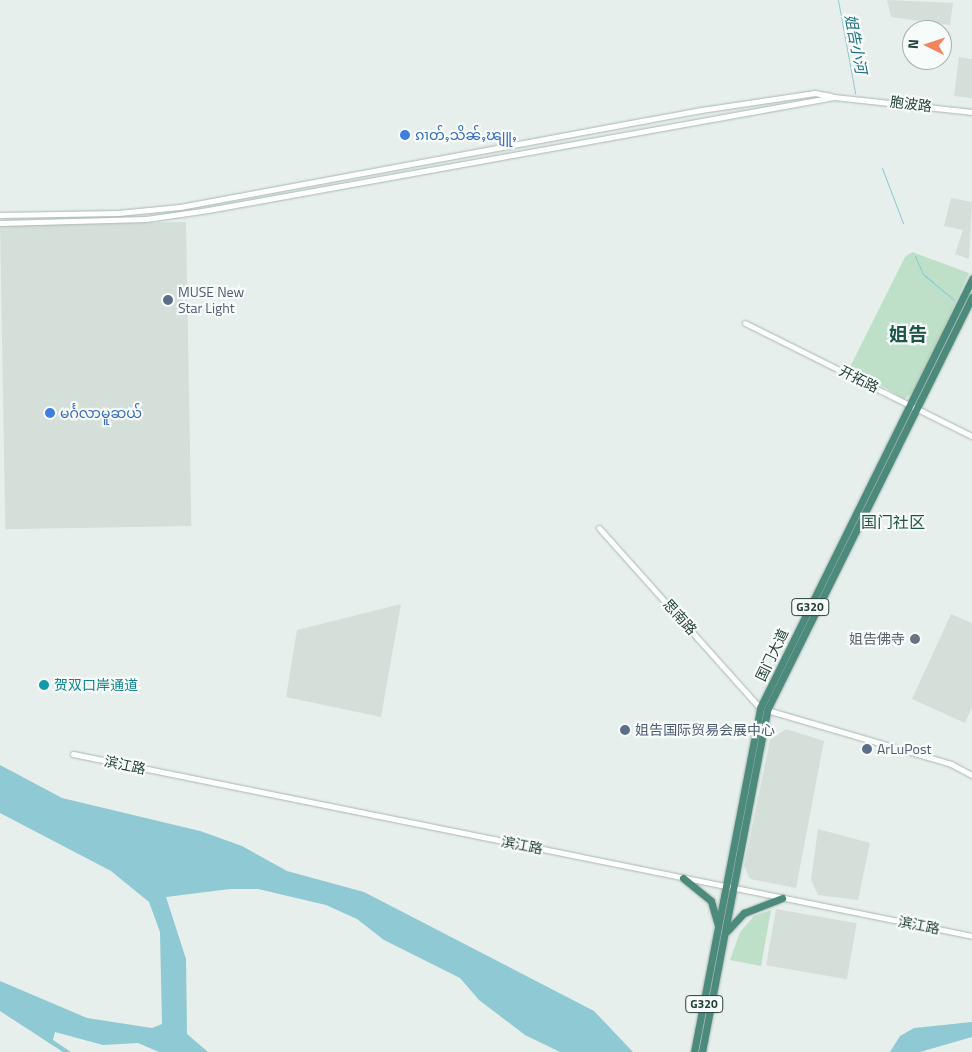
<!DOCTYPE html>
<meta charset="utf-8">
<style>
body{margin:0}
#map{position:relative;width:972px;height:1052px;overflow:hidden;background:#e6efeb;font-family:"Titillium Web","Noto Sans SC","Noto Sans Myanmar",sans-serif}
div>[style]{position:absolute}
.built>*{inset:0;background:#d4dfda;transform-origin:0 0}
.green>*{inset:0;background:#bfe0c8}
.water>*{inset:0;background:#8ec9d4}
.stream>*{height:1px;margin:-0.5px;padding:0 0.5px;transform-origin:0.5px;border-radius:0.5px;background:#8ec9d4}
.roads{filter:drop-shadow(0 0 1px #a8b8b2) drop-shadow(0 0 1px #a8b8b2)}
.tertiary>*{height:5px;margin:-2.5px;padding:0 2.5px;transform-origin:2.5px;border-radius:2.5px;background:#fff}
.trunk>*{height:7px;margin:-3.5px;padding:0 3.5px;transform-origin:3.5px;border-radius:3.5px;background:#4c8a7c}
.dots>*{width:14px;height:14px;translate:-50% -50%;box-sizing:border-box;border:2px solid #f7fbf9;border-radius:50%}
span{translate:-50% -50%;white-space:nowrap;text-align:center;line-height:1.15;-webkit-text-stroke:4.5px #f7fbf9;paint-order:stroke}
.shield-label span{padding:1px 4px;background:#f7fbf9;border:1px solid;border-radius:4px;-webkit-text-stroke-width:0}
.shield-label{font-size:12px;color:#24423a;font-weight:700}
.street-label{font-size:14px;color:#24423a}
.shop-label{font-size:14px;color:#366cbe}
.left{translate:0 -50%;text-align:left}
.service-label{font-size:14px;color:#4e5e75}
.worship-label{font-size:14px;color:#5b616d}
.right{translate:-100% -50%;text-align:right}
.culture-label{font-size:14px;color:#0d838f}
.water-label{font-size:15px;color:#1c6f80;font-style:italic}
.quarter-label{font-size:16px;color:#1f5548}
.district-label{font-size:19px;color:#1f5548;font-weight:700}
.north{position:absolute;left:902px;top:20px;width:50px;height:50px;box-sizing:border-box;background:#f7fbf9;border:1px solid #a3b1ad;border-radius:50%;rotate:274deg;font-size:14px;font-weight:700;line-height:20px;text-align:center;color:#24423a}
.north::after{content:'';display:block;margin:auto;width:18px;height:22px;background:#f4845f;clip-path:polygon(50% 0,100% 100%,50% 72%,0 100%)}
</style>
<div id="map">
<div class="built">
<div style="clip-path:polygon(887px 0,953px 3px,950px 25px,891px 17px)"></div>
<div style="clip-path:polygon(959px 57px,972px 59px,972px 98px,954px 96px)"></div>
<div style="clip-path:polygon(951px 198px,972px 202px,969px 259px,955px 254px,963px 230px,944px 226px)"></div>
<div style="left:186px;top:222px;width:304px;height:186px;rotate:89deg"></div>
<div style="clip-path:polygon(401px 604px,381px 717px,286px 697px,297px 630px)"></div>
<div style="clip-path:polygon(951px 614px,972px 623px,972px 707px,965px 723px,912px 699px)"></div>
<div style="clip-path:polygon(786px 729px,824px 741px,796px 888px,750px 879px,744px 866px,770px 740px)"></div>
<div style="clip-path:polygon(818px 829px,870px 843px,858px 900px,818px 895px,811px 880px)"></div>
<div style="left:776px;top:909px;width:82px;height:57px;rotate:10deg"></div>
</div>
<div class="green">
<div style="clip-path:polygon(912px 252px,969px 273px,916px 391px,904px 399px,850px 367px,905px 257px)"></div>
<div style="clip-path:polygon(771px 910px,761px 966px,730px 960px,740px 932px,754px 916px)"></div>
</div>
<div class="water">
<div style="clip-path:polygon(0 765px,62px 798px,200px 831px,242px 846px,287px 871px,364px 892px,594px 1011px,633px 1052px,560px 1052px,525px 1035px,479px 1000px,460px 978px,384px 940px,357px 919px,326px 905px,258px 889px,230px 889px,166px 897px,186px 959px,187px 1034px,208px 1052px,159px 1052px,138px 1043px,103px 1045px,55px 1032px,53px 1040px,71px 1052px,63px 1052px,0 1011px,0 981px,87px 1018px,152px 1028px,162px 1024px,160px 932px,149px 902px,111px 871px,0 813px)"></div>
<div style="clip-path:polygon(972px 1022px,972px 1037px,920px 1052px,890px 1052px,900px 1036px,914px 1028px)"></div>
</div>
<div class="stream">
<div style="left:838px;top:0;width:95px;rotate:79.6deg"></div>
<div style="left:882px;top:168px;width:59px;rotate:69.1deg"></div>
<div style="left:915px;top:256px;width:20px;rotate:66deg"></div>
<div style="left:923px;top:274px;width:40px;rotate:40deg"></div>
</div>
<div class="roads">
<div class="tertiary">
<div style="left:0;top:215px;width:118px;rotate:-1deg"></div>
<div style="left:118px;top:213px;width:62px;rotate:-5.5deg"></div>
<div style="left:180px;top:207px;width:530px;rotate:-10.55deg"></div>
<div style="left:701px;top:110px;width:115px;rotate:-8.5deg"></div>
<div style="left:815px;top:93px;width:16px;rotate:11deg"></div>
<div style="left:0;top:223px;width:146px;rotate:-1.6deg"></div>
<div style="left:146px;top:219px;width:63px;rotate:-8.3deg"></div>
<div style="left:208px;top:210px;width:636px;rotate:-10.23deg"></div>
<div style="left:834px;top:97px;width:139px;rotate:6.2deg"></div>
<div style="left:745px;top:323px;width:254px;rotate:26.5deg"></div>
<div style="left:599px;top:528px;width:241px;rotate:48.2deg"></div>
<div style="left:760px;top:708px;width:199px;rotate:16.3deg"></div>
<div style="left:951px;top:764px;width:24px;rotate:28deg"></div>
<div style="left:73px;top:754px;width:917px;rotate:11.44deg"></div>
</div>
<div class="trunk">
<div style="left:683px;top:878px;width:36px;rotate:39deg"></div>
<div style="left:711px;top:901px;width:25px;rotate:74deg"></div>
<div style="left:727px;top:931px;width:25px;rotate:-47deg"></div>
<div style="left:744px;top:913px;width:41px;rotate:-21.5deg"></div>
<div style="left:694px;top:1052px;width:350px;rotate:-79.1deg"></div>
<div style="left:760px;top:708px;width:479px;rotate:-63.7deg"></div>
<div style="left:702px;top:1052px;width:348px;rotate:-79.2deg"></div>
<div style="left:767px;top:710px;width:461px;rotate:-63.6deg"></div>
</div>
</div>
<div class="dots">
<div style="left:405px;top:135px;background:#3f7fe0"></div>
<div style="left:168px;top:300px;background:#5c6f8a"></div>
<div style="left:50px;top:413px;background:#3f7fe0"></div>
<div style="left:915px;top:639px;background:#6b7280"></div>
<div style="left:44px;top:685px;background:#0f9aa8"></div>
<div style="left:625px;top:730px;background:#5c6f8a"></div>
<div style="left:867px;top:749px;background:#5c6f8a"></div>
</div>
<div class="shield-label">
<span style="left:810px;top:607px">G320</span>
<span style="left:704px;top:1004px">G320</span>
</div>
<div class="street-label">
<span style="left:911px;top:104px;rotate:7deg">胞波路</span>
<span style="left:859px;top:379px;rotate:27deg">开拓路</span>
<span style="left:680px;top:617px;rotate:48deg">思南路</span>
<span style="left:772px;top:655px;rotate:-64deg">国门大道</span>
<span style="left:125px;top:765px;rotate:12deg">滨江路</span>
<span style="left:522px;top:845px;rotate:11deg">滨江路</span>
<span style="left:919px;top:925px;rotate:11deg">滨江路</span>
</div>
<div class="shop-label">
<span class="left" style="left:415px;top:135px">ၵၢတ်ႇသိၼ်ႇၽျူႇ</span>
<span class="left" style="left:60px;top:413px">မင်္ဂလာမူဆယ်</span>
</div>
<div class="service-label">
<span class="left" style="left:178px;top:300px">MUSE New<br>Star Light</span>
<span class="left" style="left:635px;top:730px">姐告国际贸易会展中心</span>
<span class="left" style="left:877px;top:749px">ArLuPost</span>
</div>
<div class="worship-label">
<span class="right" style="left:905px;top:639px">姐告佛寺</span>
</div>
<div class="culture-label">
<span class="left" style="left:54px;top:685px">贺双口岸通道</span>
</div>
<div class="water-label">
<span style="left:856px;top:44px;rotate:79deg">姐告小河</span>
</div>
<div class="quarter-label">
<span style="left:893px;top:522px">国门社区</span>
</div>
<div class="district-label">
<span style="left:908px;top:334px">姐告</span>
</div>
<div class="north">N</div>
</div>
